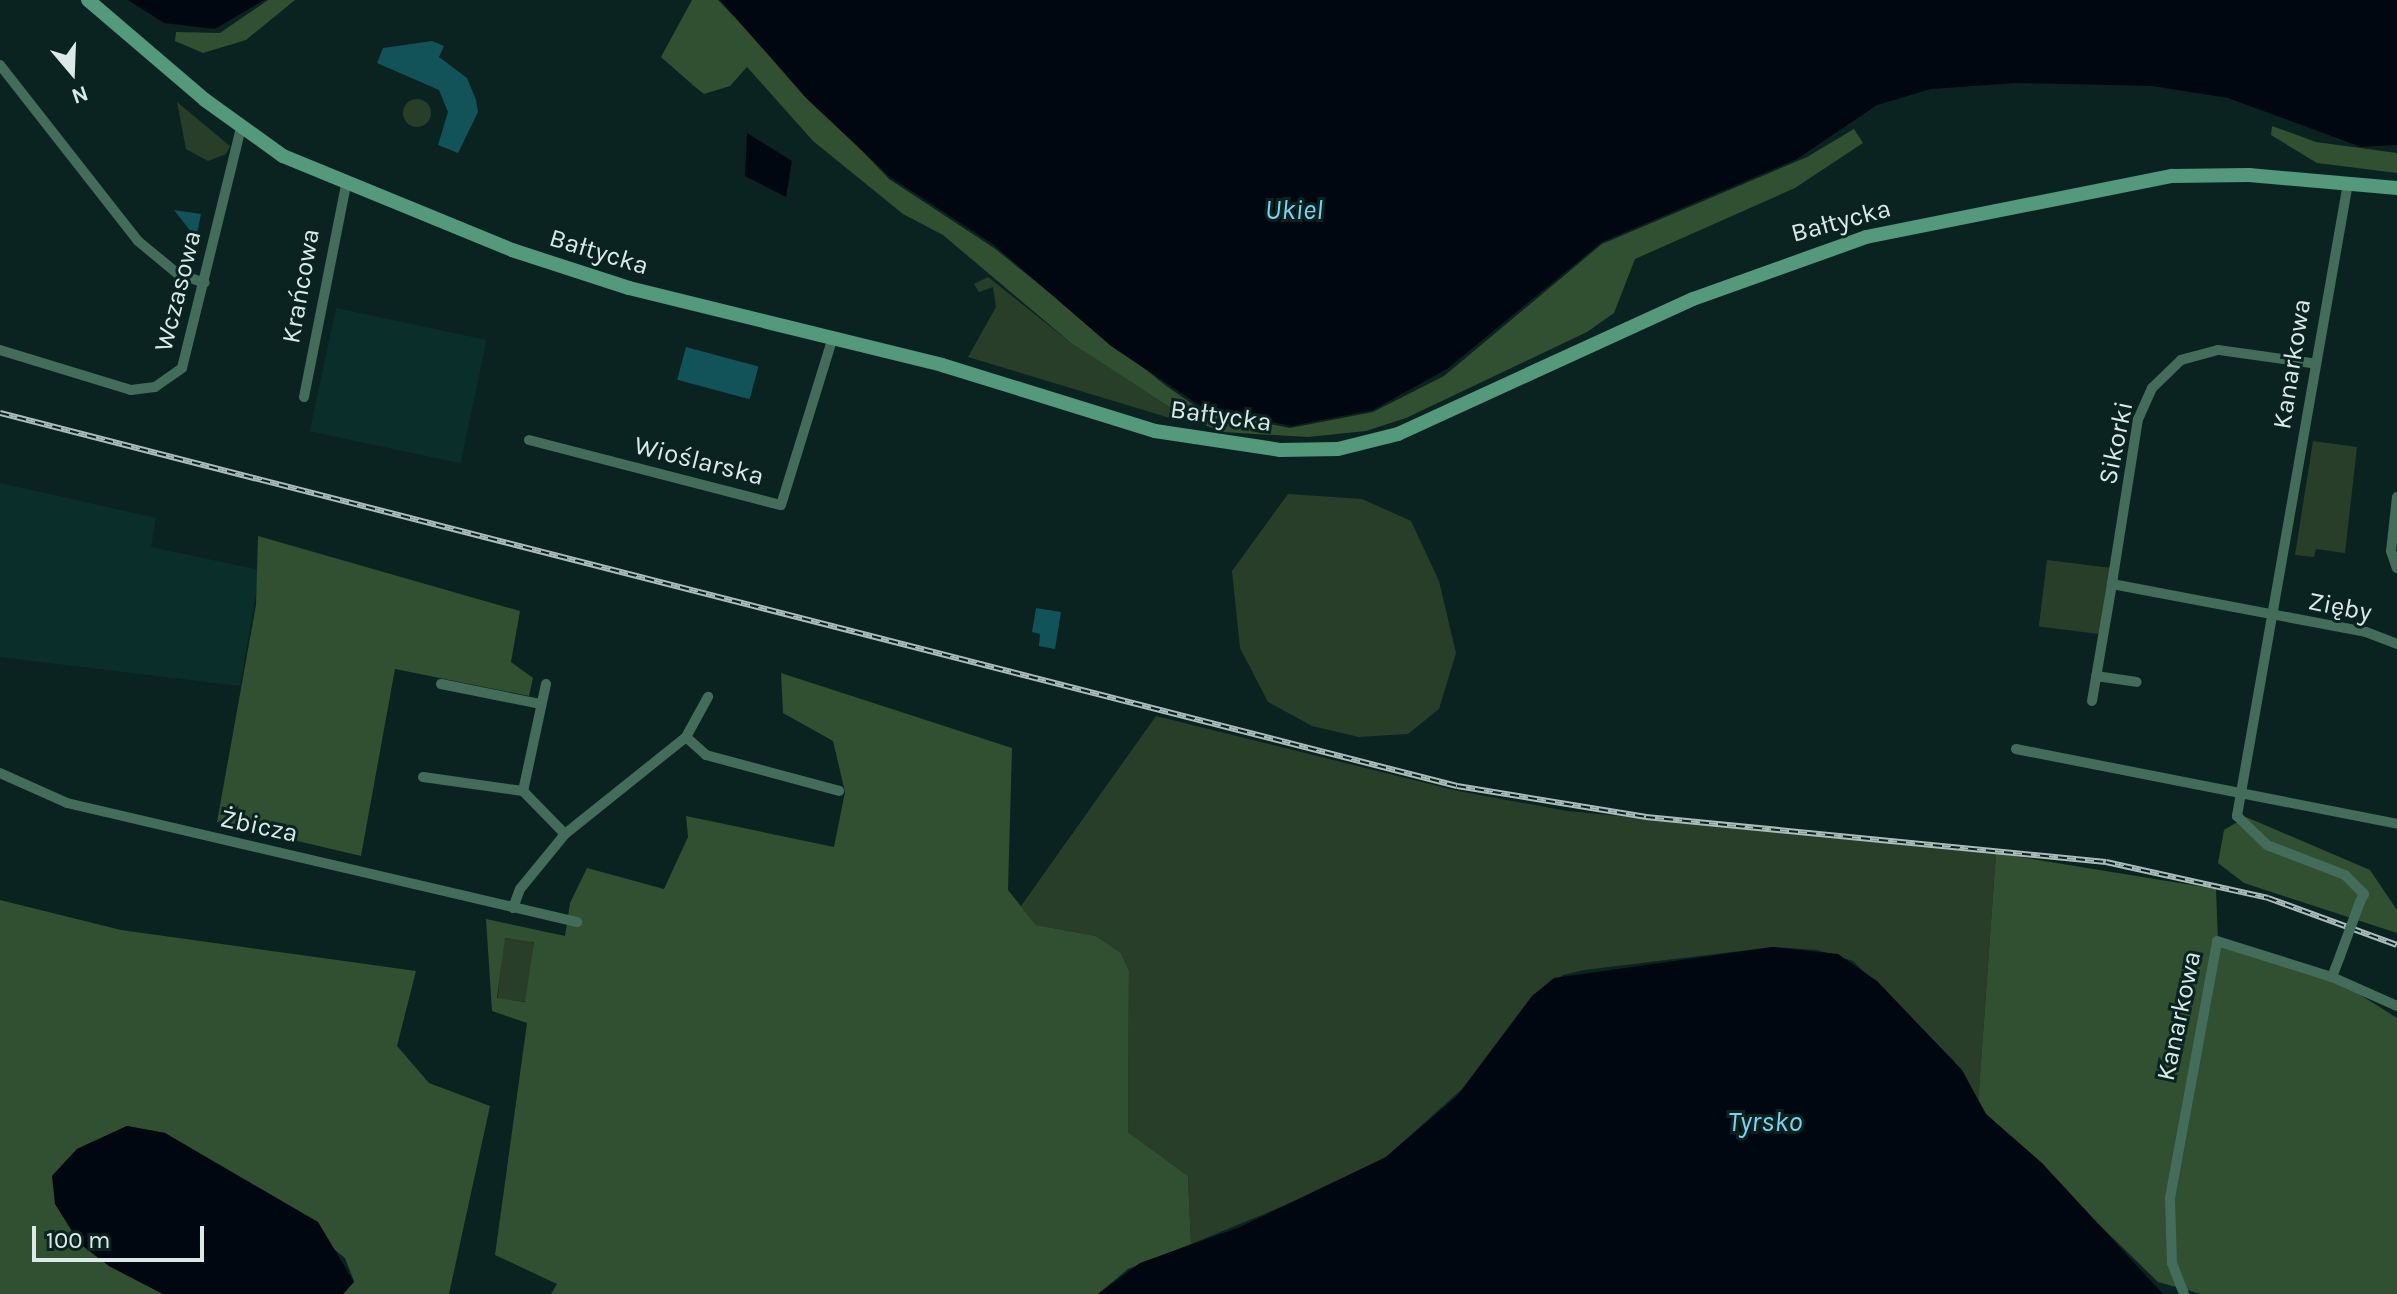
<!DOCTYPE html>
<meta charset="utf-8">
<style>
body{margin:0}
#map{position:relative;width:2397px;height:1294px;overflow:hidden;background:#0a2320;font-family:Karla,sans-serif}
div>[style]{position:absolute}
.built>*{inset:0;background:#0a2f2b;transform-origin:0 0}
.green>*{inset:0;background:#293e29;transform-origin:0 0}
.round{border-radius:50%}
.forest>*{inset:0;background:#314f31}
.water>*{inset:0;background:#000710}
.building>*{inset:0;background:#12535a;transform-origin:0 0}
.minor>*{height:10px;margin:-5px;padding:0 5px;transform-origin:5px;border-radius:5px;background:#436c5a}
.secondary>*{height:14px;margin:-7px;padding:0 7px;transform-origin:7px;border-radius:7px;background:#54997b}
.rail>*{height:6px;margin-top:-3px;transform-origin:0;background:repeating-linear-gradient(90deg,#0a2320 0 9px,#acbcba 0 18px);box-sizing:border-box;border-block:2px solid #acbcba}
.minor-bridge>*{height:10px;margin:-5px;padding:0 5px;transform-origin:5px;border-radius:5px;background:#436c5a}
span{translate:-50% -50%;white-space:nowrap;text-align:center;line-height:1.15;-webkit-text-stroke:6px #0a2320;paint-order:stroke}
.street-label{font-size:26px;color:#dbe9e7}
.water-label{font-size:28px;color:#80d2f3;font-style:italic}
.north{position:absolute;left:32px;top:32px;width:80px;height:80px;-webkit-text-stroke:6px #0a2320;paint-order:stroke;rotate:161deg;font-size:22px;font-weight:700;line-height:32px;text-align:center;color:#dbe9e7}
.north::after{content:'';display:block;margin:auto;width:28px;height:36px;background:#dbe9e7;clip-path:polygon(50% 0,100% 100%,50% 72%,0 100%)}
.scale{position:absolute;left:32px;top:1226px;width:172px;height:36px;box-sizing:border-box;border:4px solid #dbe9e7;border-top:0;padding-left:10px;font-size:24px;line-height:28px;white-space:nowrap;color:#dbe9e7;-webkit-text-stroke:6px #0a2320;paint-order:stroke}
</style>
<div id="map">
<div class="built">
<div style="left:336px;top:308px;width:154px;height:126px;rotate:12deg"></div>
<div style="clip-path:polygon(0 483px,156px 518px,151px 547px,260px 570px,240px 686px,0 657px)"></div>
</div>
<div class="green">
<div class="round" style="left:403px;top:99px;width:28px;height:28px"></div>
<div style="clip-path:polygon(177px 102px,230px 146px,226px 154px,208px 161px,186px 149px)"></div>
<div style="clip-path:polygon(988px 277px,1071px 343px,1172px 409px,1170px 418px,968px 357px,996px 307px,993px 287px,979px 292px,974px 284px)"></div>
<div style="clip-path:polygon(2313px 441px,2357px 447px,2345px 553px,2316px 549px,2314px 557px,2295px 555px)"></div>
<div style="clip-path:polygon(1288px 494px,1362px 499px,1411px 521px,1439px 581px,1456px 653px,1439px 709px,1408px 734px,1359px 737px,1312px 726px,1268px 702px,1240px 648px,1232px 571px)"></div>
<div style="left:2047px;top:560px;width:63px;height:67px;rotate:7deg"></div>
<div style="clip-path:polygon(1156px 716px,1458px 791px,1567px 811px,1996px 853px,1978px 1104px,1954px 1061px,1853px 961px,1817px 950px,1773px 947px,1584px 970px,1563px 975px,1532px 996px,1471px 1081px,1386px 1157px,1342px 1182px,1191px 1244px,1188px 1176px,1128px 1132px,1129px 971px,1121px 953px,1096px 936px,1036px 925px,1021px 906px)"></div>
<div style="left:504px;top:938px;width:30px;height:61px;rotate:6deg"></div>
</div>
<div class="forest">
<div style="clip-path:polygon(268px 0,295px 0,246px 40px,203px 53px,175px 41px,176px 32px,220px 33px)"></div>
<div style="clip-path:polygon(692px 0,718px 0,889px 179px,994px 248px,1165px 385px,1201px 410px,1290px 428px,1373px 412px,1444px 376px,1602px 244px,1807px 157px,1854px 129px,1863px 143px,1795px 188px,1635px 259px,1614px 313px,1587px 332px,1406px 418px,1366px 431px,1308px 437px,1222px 432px,1183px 416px,1071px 343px,943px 235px,903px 214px,813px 141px,747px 67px,730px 86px,704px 94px,694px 86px,661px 57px)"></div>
<div style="clip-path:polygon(2272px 126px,2316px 142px,2397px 153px,2397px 173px,2317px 163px,2271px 135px)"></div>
<div style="clip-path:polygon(258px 536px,520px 611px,511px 662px,533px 678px,529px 696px,395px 669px,361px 856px,217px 822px,256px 605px)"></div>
<div style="clip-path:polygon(evenodd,781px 673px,1012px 748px,1008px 890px,1036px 925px,1096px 936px,1121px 953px,1129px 971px,1128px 1132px,1188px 1176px,1191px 1244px,1128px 1269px,1098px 1294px,551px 1294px,557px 1284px,495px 1255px,527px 1023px,492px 1011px,486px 919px,565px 936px,570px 903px,587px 868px,664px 889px,688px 837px,686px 816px,834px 847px,845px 792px,833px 741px,783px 713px,781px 673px,505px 938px,534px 942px,525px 1002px,497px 998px,505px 938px)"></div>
<div style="clip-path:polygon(2246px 817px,2370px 870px,2397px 910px,2397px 933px,2244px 883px,2218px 863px,2224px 830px)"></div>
<div style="clip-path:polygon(1996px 853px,2216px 889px,2218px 941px,2332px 977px,2397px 1018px,2397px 1294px,2201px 1294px,2158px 1282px,1986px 1114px,1978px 1104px)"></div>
<div style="clip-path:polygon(0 900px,121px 930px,416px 971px,397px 1046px,429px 1083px,490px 1106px,449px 1294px,343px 1294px,354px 1281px,345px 1258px,258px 1189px,165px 1133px,127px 1126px,77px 1149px,52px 1176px,109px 1266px,163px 1294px,0 1294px)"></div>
</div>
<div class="water">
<div style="clip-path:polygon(128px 0,264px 0,215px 29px,164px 23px)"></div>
<div style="clip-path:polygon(720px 0,2397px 0,2397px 145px,2361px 147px,2228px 98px,2152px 86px,2017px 83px,1931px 89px,1877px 105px,1797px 159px,1602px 242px,1447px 369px,1373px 410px,1291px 426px,1202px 407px,1111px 346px,994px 245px,890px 177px,806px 98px)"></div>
<div style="clip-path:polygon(747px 133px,792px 161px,786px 197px,745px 176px)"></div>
<div style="clip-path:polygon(1773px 947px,1838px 954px,1877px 981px,1962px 1070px,1986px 1114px,2042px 1163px,2163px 1294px,1098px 1294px,1140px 1263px,1240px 1227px,1386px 1157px,1457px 1096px,1532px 996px,1554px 978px)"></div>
<div style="clip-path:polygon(127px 1126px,165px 1133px,318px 1222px,354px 1282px,343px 1294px,163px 1294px,109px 1266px,80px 1244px,55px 1204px,52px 1176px,77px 1149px)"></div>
</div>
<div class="building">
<div style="clip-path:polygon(432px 41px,444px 46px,439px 57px,467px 78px,476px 100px,478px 112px,458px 153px,438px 145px,448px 112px,439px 90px,377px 63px,383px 48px)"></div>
<div style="clip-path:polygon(174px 210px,201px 214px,196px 238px)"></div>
<div style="left:686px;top:347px;width:75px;height:34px;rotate:15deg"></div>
<div style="clip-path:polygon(1036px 608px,1061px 612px,1055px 649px,1039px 646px,1040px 634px,1032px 632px)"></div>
</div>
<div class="minor">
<div style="left:0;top:65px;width:224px;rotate:51.9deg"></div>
<div style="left:138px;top:241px;width:52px;rotate:39.5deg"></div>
<div style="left:178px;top:274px;width:28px;rotate:18deg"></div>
<div style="left:2348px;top:183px;width:643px;rotate:99.95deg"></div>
<div style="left:2237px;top:816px;width:42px;rotate:44deg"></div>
<div style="left:2267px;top:845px;width:84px;rotate:21deg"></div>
<div style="left:2345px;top:875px;width:27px;rotate:45deg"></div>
<div style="left:2364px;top:894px;width:9px;rotate:117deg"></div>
<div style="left:0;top:350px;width:137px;rotate:17deg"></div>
<div style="left:131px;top:390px;width:24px;rotate:-7deg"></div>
<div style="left:155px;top:387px;width:33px;rotate:-35deg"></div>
<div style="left:182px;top:368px;width:247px;rotate:-76.2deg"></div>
<div style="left:2311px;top:363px;width:94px;rotate:-172deg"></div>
<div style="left:2218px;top:350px;width:38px;rotate:165deg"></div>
<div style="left:2181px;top:360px;width:40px;rotate:136deg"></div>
<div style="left:2152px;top:388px;width:34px;rotate:114deg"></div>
<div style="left:2138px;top:419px;width:167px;rotate:99deg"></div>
<div style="left:2112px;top:584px;width:258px;rotate:10.7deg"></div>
<div style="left:2366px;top:632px;width:33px;rotate:21deg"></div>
<div style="left:304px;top:397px;width:217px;rotate:-78.8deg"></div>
<div style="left:529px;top:440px;width:260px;rotate:14.5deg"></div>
<div style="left:781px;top:505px;width:176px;rotate:-72.8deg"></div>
<div style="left:2397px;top:497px;width:54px;rotate:96.3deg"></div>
<div style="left:2391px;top:551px;width:18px;rotate:71deg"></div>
<div style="left:2096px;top:676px;width:41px;rotate:8.3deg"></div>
<div style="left:441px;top:684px;width:101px;rotate:11.4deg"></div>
<div style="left:546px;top:684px;width:109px;rotate:102.1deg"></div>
<div style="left:523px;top:791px;width:60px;rotate:45.7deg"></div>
<div style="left:2092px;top:701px;width:119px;rotate:-80.3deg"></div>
<div style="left:686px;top:737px;width:27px;rotate:42deg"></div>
<div style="left:706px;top:755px;width:138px;rotate:15.1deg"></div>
<div style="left:2016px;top:749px;width:388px;rotate:11.1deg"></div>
<div style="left:0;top:773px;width:73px;rotate:24.1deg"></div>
<div style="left:67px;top:803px;width:524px;rotate:13.13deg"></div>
<div style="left:423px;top:777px;width:101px;rotate:8deg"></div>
<div style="left:513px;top:908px;width:20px;rotate:-70deg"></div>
<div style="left:520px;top:889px;width:71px;rotate:-50.7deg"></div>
<div style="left:565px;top:834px;width:155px;rotate:-38.7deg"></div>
<div style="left:686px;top:737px;width:46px;rotate:-61.2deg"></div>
<div style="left:2332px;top:977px;width:71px;rotate:24deg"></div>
<div style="left:2184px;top:1294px;width:33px;rotate:-111deg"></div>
<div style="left:2172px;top:1263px;width:65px;rotate:-91.8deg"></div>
<div style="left:2170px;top:1198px;width:261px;rotate:-79.6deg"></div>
<div style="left:2217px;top:941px;width:121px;rotate:17.4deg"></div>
<div style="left:2332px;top:977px;width:22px;rotate:-69deg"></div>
</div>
<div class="secondary">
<div style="left:88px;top:0;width:154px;rotate:40.5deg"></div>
<div style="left:205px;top:100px;width:96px;rotate:35.7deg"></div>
<div style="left:283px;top:156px;width:248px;rotate:22.3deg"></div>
<div style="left:512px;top:250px;width:123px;rotate:18deg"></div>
<div style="left:629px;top:288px;width:322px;rotate:13.8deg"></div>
<div style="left:942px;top:365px;width:223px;rotate:17.2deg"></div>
<div style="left:1155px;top:431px;width:126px;rotate:8.6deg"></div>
<div style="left:1280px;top:450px;width:58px;rotate:-1deg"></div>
<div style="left:1338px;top:449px;width:62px;rotate:-14deg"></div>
<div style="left:1398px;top:434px;width:324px;rotate:-24.6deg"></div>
<div style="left:1693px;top:299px;width:184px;rotate:-19.7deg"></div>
<div style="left:1866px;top:237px;width:312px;rotate:-11.3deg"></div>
<div style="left:2172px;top:176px;width:77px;rotate:-0.7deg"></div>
<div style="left:2249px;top:175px;width:149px;rotate:5deg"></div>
</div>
<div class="rail">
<div style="left:0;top:413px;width:1504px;rotate:14.36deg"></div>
<div style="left:1457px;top:786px;width:192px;rotate:9.3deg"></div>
<div style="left:1646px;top:817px;width:462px;rotate:5.6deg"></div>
<div style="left:2106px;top:862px;width:166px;rotate:12.5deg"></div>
<div style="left:2268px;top:898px;width:137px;rotate:20deg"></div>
</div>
<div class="minor-bridge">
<div style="left:2340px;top:956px;width:58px;rotate:-69.7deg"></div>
</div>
<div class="street-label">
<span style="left:1841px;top:221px;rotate:-15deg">Bałtycka</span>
<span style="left:599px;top:252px;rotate:17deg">Bałtycka</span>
<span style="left:301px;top:286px;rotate:-80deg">Krańcowa</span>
<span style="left:178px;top:291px;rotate:-76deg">Wczasowa</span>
<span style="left:2292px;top:364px;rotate:-81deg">Kanarkowa</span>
<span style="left:1221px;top:416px;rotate:8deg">Bałtycka</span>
<span style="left:2116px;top:443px;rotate:-78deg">Sikorki</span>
<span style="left:699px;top:461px;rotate:14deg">Wioślarska</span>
<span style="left:2340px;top:607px;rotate:11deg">Zięby</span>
<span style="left:259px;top:826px;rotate:12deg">Żbicza</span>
<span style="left:2179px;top:1016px;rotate:-78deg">Kanarkowa</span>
</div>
<div class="water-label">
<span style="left:1294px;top:210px">Ukiel</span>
<span style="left:1765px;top:1122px">Tyrsko</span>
</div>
<div class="north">N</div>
<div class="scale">100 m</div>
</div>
